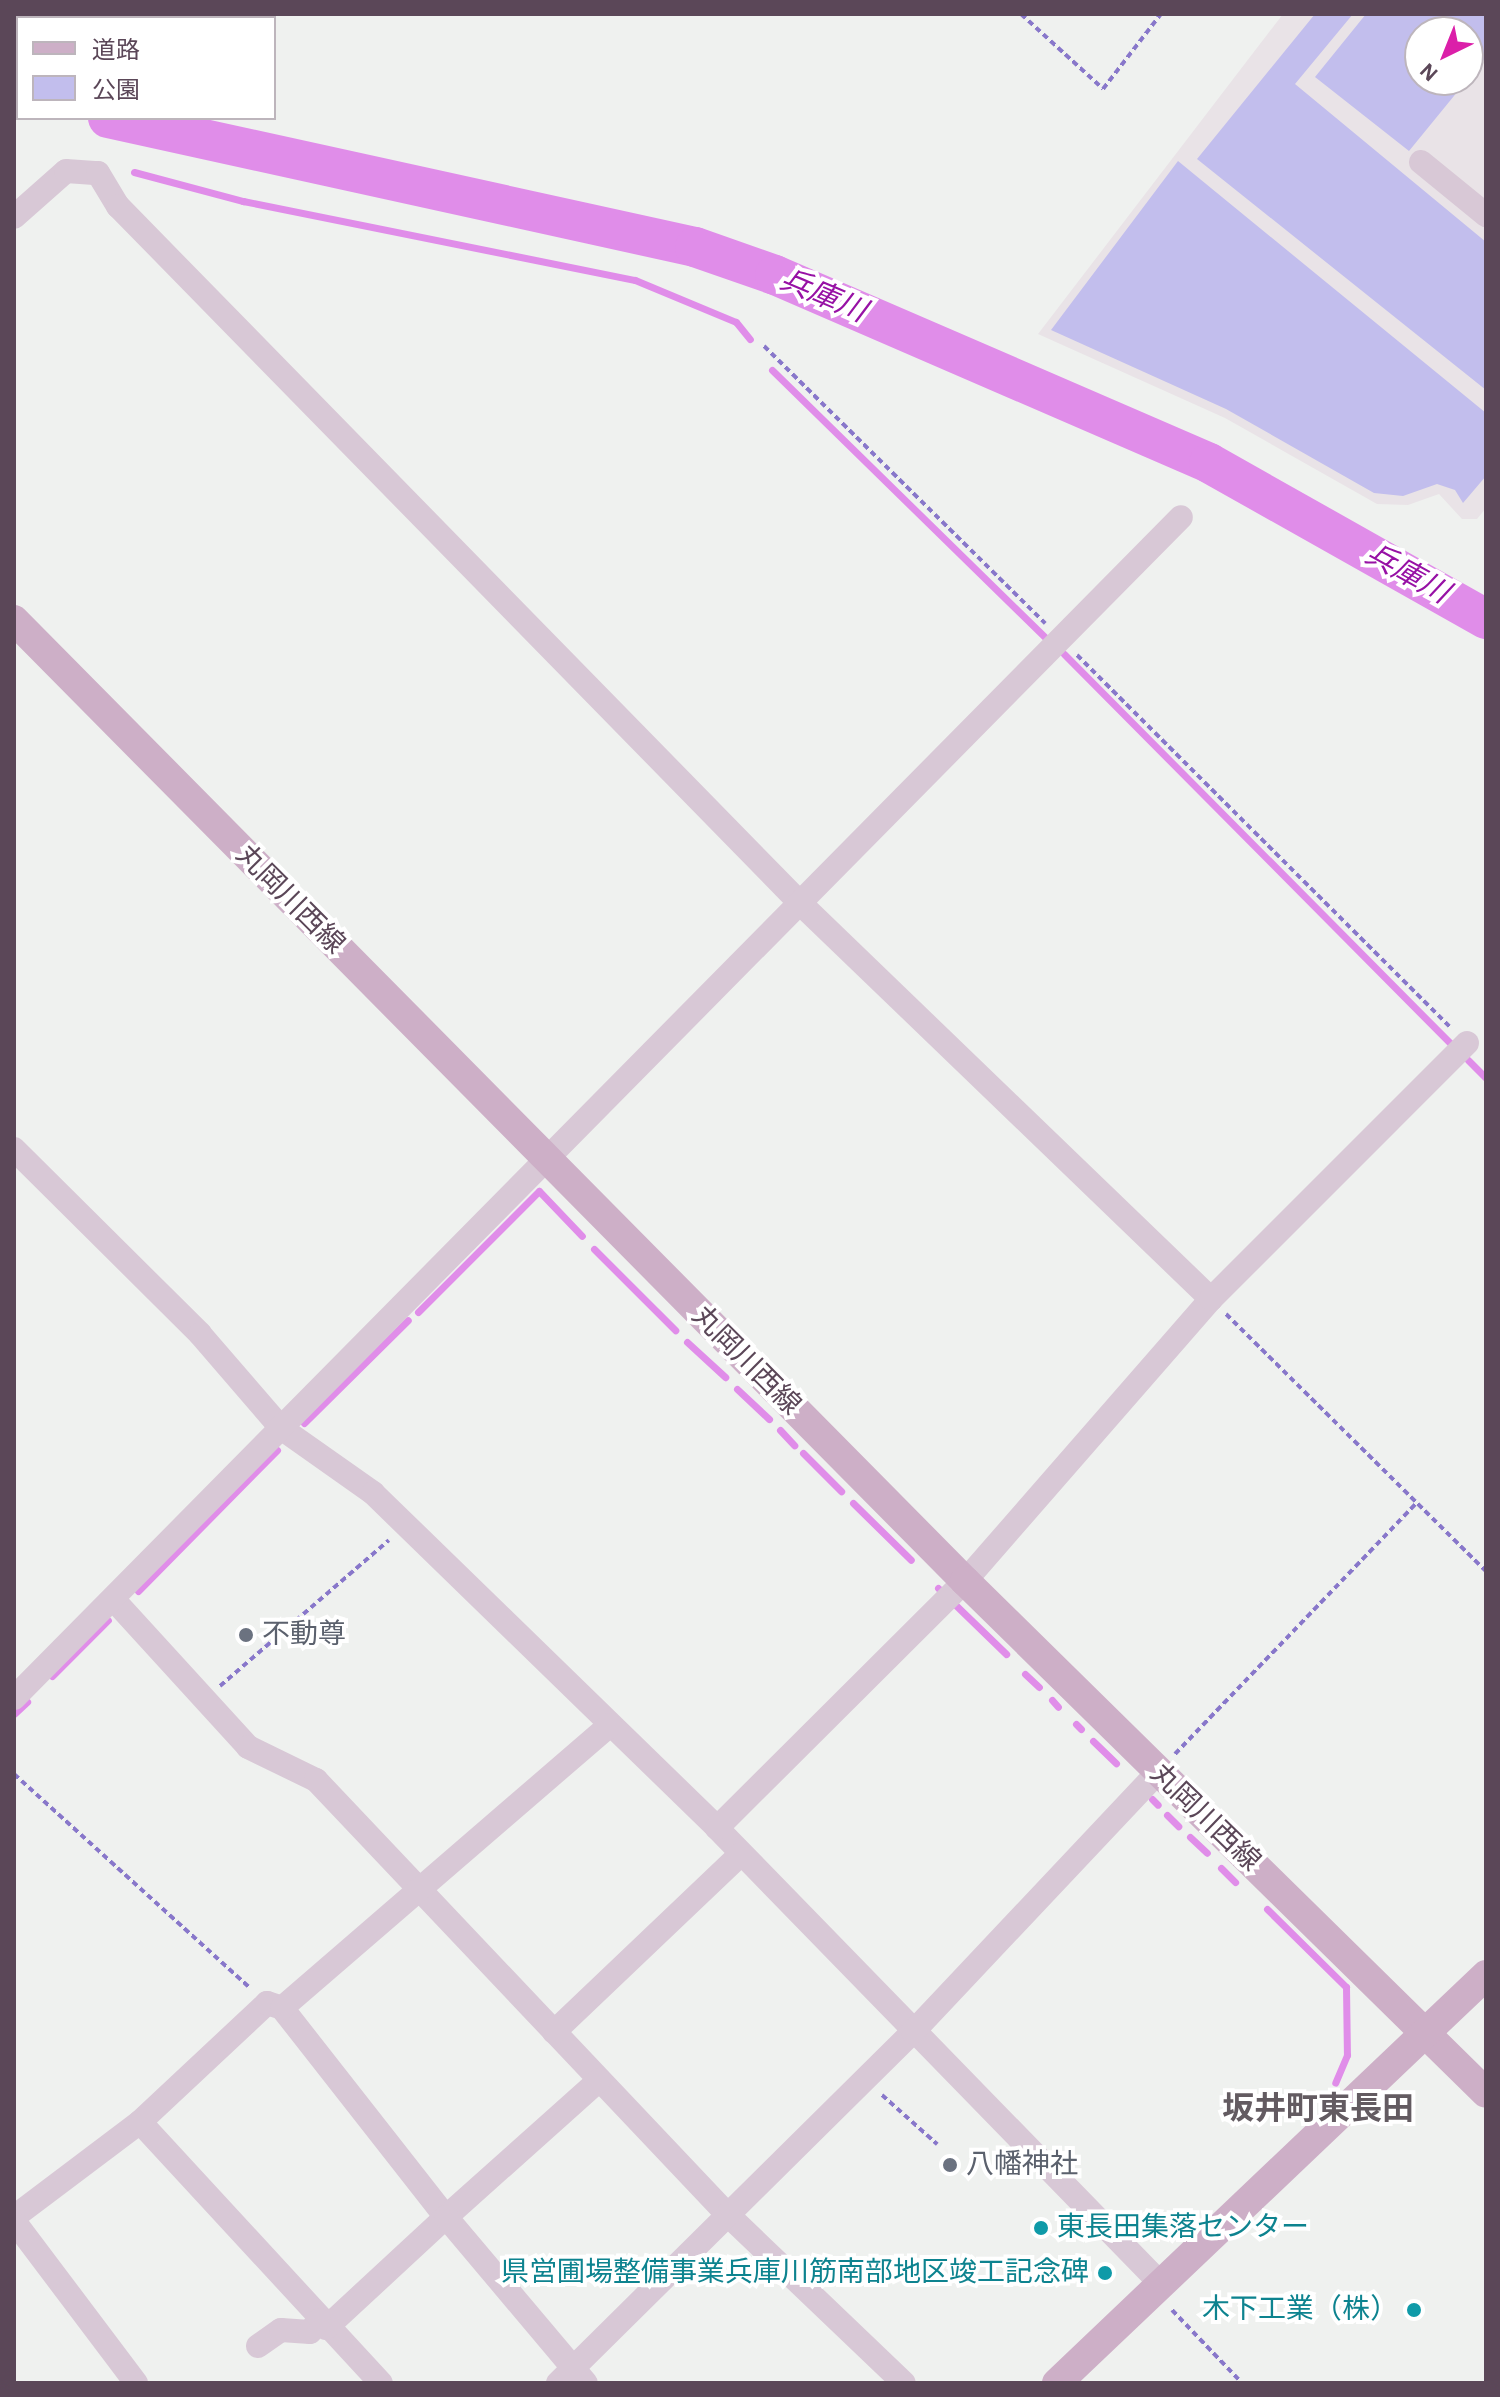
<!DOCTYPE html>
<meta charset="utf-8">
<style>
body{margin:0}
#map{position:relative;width:1500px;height:2397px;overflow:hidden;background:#eff1ef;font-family:"Alegreya Sans","Noto Sans JP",sans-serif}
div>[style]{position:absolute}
.airport>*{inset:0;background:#e9e3e7}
.green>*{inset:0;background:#c2beed}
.stream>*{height:7px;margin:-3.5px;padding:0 3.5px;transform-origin:3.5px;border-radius:3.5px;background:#e08de9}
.river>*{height:40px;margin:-20px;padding:0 20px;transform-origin:20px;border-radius:20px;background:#e08de9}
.path>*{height:4px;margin-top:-2px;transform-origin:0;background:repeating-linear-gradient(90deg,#8877ca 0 6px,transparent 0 10px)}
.minor>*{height:24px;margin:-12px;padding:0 12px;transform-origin:12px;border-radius:12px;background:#d8c8d6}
.major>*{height:30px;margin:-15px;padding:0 15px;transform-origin:15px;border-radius:15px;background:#cdafc7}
.dots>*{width:22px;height:22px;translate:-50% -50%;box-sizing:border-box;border:4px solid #fff;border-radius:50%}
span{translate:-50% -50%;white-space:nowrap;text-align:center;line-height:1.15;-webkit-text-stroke:8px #fff;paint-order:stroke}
.street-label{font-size:28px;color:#5b4758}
.worship-label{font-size:28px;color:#5b616d}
.left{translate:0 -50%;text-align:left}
.culture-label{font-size:28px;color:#0d838f}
.right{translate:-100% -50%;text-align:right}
.water-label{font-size:30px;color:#9711a5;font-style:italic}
.quarter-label{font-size:32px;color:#635b61;font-weight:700}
.frame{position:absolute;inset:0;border:16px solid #5b4758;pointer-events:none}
.legend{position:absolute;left:16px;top:16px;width:260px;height:104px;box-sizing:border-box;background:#fff;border:2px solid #bdb5bc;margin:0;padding:10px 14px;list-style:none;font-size:24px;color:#5b4758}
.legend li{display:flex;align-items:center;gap:16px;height:40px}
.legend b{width:40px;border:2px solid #bdb5bc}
.north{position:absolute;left:1404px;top:16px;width:80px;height:80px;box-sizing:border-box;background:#fff;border:2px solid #bdb5bc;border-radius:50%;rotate:223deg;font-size:22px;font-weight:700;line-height:32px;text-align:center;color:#5b4758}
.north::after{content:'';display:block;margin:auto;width:28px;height:36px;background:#db1fa9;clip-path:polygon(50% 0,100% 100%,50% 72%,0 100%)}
</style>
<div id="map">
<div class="airport">
<div style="clip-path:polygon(evenodd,1283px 14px,1486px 14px,1486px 508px,1477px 519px,1462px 519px,1439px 494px,1408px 505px,1377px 504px,1225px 418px,1038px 334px,1283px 14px,1420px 32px,1468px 32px,1468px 80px,1420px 80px,1420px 32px)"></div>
</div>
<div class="green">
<div style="clip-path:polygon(1315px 14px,1353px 14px,1295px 84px,1486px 242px,1486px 390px,1197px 159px)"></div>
<div style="clip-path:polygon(1366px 14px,1486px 14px,1486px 57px,1468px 79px,1468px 32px,1420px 32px,1420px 80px,1467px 80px,1409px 151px,1315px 77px)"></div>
<div style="clip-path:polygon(1178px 161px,1486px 413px,1486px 476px,1463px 503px,1455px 490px,1437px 484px,1403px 496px,1374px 493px,1226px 409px,1051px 330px)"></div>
</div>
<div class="stream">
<div style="left:134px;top:172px;width:113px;rotate:14.9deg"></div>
<div style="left:243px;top:201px;width:400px;rotate:11.4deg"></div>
<div style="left:635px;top:280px;width:109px;rotate:22.6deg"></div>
<div style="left:736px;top:322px;width:22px;rotate:51deg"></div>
<div style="left:772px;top:370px;width:385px;rotate:44.4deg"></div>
<div style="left:1064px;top:654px;width:552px;rotate:45.22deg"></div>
<div style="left:1468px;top:1060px;width:25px;rotate:45deg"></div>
<div style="left:594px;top:1249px;width:115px;rotate:45deg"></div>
<div style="left:418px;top:1312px;width:171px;rotate:-45deg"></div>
<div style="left:539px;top:1191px;width:62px;rotate:46.3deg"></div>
<div style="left:687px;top:1342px;width:52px;rotate:42.6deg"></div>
<div style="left:737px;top:1389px;width:44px;rotate:43.2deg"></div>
<div style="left:304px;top:1423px;width:146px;rotate:-44.7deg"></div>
<div style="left:780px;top:1430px;width:21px;rotate:47deg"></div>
<div style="left:803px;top:1453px;width:54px;rotate:45deg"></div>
<div style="left:853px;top:1503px;width:81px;rotate:44.5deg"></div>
<div style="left:938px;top:1588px;width:95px;rotate:44.1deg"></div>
<div style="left:138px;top:1591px;width:198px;rotate:-45.4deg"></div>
<div style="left:1025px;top:1674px;width:19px;rotate:43deg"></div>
<div style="left:52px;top:1676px;width:79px;rotate:-45deg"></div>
<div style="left:1052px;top:1700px;width:9px;rotate:49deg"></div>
<div style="left:14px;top:1714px;width:18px;rotate:-43deg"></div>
<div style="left:1076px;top:1724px;width:7px;rotate:45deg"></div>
<div style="left:1093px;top:1741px;width:32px;rotate:44deg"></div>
<div style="left:1152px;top:1799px;width:8px;rotate:45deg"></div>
<div style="left:1167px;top:1815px;width:16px;rotate:45deg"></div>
<div style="left:1190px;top:1837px;width:23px;rotate:43deg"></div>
<div style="left:1221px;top:1868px;width:20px;rotate:45deg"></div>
<div style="left:1267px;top:1909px;width:111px;rotate:44.6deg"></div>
<div style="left:1346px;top:1987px;width:68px;rotate:89.2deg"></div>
<div style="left:1347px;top:2055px;width:30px;rotate:113deg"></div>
</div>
<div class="river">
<div style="left:14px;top:89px;width:4px;rotate:14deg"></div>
<div style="left:108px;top:118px;width:601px;rotate:12.39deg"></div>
<div style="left:695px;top:247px;width:85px;rotate:19.3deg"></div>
<div style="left:775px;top:275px;width:473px;rotate:23.4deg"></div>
<div style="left:1209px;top:463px;width:318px;rotate:29.4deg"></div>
</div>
<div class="path">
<div style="left:1021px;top:14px;width:111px;rotate:42.4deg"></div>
<div style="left:1103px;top:89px;width:95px;rotate:-52.3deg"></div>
<div style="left:165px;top:18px;width:6px;rotate:-45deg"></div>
<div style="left:14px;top:24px;width:4px;rotate:14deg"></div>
<div style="left:764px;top:346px;width:395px;rotate:44.6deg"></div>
<div style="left:1077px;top:655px;width:527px;rotate:44.92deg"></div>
<div style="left:1226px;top:1314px;width:366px;rotate:44.7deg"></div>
<div style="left:220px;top:1686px;width:223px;rotate:-40.8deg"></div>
<div style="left:1175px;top:1754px;width:347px;rotate:-46.1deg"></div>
<div style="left:14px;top:1774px;width:319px;rotate:42.2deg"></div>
<div style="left:882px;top:2095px;width:74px;rotate:41.7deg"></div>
<div style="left:1172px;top:2310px;width:101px;rotate:46.2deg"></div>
</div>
<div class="minor">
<div style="left:1421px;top:162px;width:84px;rotate:39.2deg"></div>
<div style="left:14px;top:217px;width:69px;rotate:-41.5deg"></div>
<div style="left:66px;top:171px;width:32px;rotate:4deg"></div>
<div style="left:98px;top:173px;width:39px;rotate:59deg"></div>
<div style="left:118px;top:206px;width:978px;rotate:45.62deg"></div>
<div style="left:802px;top:905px;width:568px;rotate:43.93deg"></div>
<div style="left:14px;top:1149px;width:262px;rotate:44.8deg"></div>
<div style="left:200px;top:1334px;width:124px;rotate:49.2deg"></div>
<div style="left:281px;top:1428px;width:113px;rotate:35.2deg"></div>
<div style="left:373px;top:1493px;width:480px;rotate:44.2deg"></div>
<div style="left:717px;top:1828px;width:636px;rotate:45.76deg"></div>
<div style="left:114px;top:1600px;width:199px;rotate:47.6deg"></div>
<div style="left:248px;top:1747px;width:76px;rotate:25.9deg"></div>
<div style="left:316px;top:1780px;width:599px;rotate:46.56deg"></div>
<div style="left:728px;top:2215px;width:243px;rotate:43.7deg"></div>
<div style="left:14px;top:1698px;width:1660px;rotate:-45.34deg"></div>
<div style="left:717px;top:1828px;width:350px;rotate:-44.9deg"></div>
<div style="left:965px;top:1581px;width:374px;rotate:-48.9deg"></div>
<div style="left:1211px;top:1299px;width:362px;rotate:-45deg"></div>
<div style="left:282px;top:2008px;width:266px;rotate:51.9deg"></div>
<div style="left:446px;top:2217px;width:205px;rotate:-41.8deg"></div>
<div style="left:554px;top:2032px;width:257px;rotate:-43.6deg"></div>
<div style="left:140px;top:2122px;width:355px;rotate:47.3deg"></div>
<div style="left:14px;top:2217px;width:158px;rotate:-37deg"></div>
<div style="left:140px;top:2122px;width:174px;rotate:-43.1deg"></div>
<div style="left:267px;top:2003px;width:16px;rotate:18deg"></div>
<div style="left:282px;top:2008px;width:433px;rotate:-40.8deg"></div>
<div style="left:14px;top:2221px;width:203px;rotate:53deg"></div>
<div style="left:326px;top:2328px;width:163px;rotate:-42.8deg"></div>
<div style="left:446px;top:2217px;width:217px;rotate:49.9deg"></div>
<div style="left:258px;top:2346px;width:28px;rotate:-35deg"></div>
<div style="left:281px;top:2330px;width:29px;rotate:4deg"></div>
<div style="left:310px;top:2332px;width:15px;rotate:-53deg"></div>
<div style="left:558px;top:2383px;width:499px;rotate:-44.7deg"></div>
<div style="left:913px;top:2032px;width:356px;rotate:-46.7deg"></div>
</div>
<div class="major">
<div style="left:14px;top:620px;width:1352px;rotate:45.3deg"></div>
<div style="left:965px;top:1581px;width:730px;rotate:44.5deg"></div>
<div style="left:1057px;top:2383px;width:592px;rotate:-43.56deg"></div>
</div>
<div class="dots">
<div style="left:246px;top:1635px;background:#6b7280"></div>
<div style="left:950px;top:2165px;background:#6b7280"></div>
<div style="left:1041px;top:2228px;background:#0f9aa8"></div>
<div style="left:1105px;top:2273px;background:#0f9aa8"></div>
<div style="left:1414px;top:2310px;background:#0f9aa8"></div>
</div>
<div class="street-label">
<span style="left:290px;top:900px;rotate:45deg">丸岡川西線</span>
<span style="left:746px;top:1361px;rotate:45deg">丸岡川西線</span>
<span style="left:1205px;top:1818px;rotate:44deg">丸岡川西線</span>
</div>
<div class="worship-label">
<span class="left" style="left:262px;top:1635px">不動尊</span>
<span class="left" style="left:966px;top:2165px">八幡神社</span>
</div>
<div class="culture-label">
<span class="left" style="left:1057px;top:2228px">東長田集落センター</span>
<span class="right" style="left:1089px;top:2273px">県営圃場整備事業兵庫川筋南部地区竣工記念碑</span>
<span class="right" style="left:1398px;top:2310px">木下工業（株）</span>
</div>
<div class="water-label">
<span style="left:823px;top:296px;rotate:23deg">兵庫川</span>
<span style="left:1407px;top:574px;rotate:29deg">兵庫川</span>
</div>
<div class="quarter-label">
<span style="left:1318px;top:2109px">坂井町東長田</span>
</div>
<div class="frame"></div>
<ul class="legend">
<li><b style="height:10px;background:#cdafc7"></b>道路</li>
<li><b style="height:22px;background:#c2beed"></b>公園</li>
</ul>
<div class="north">N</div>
</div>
